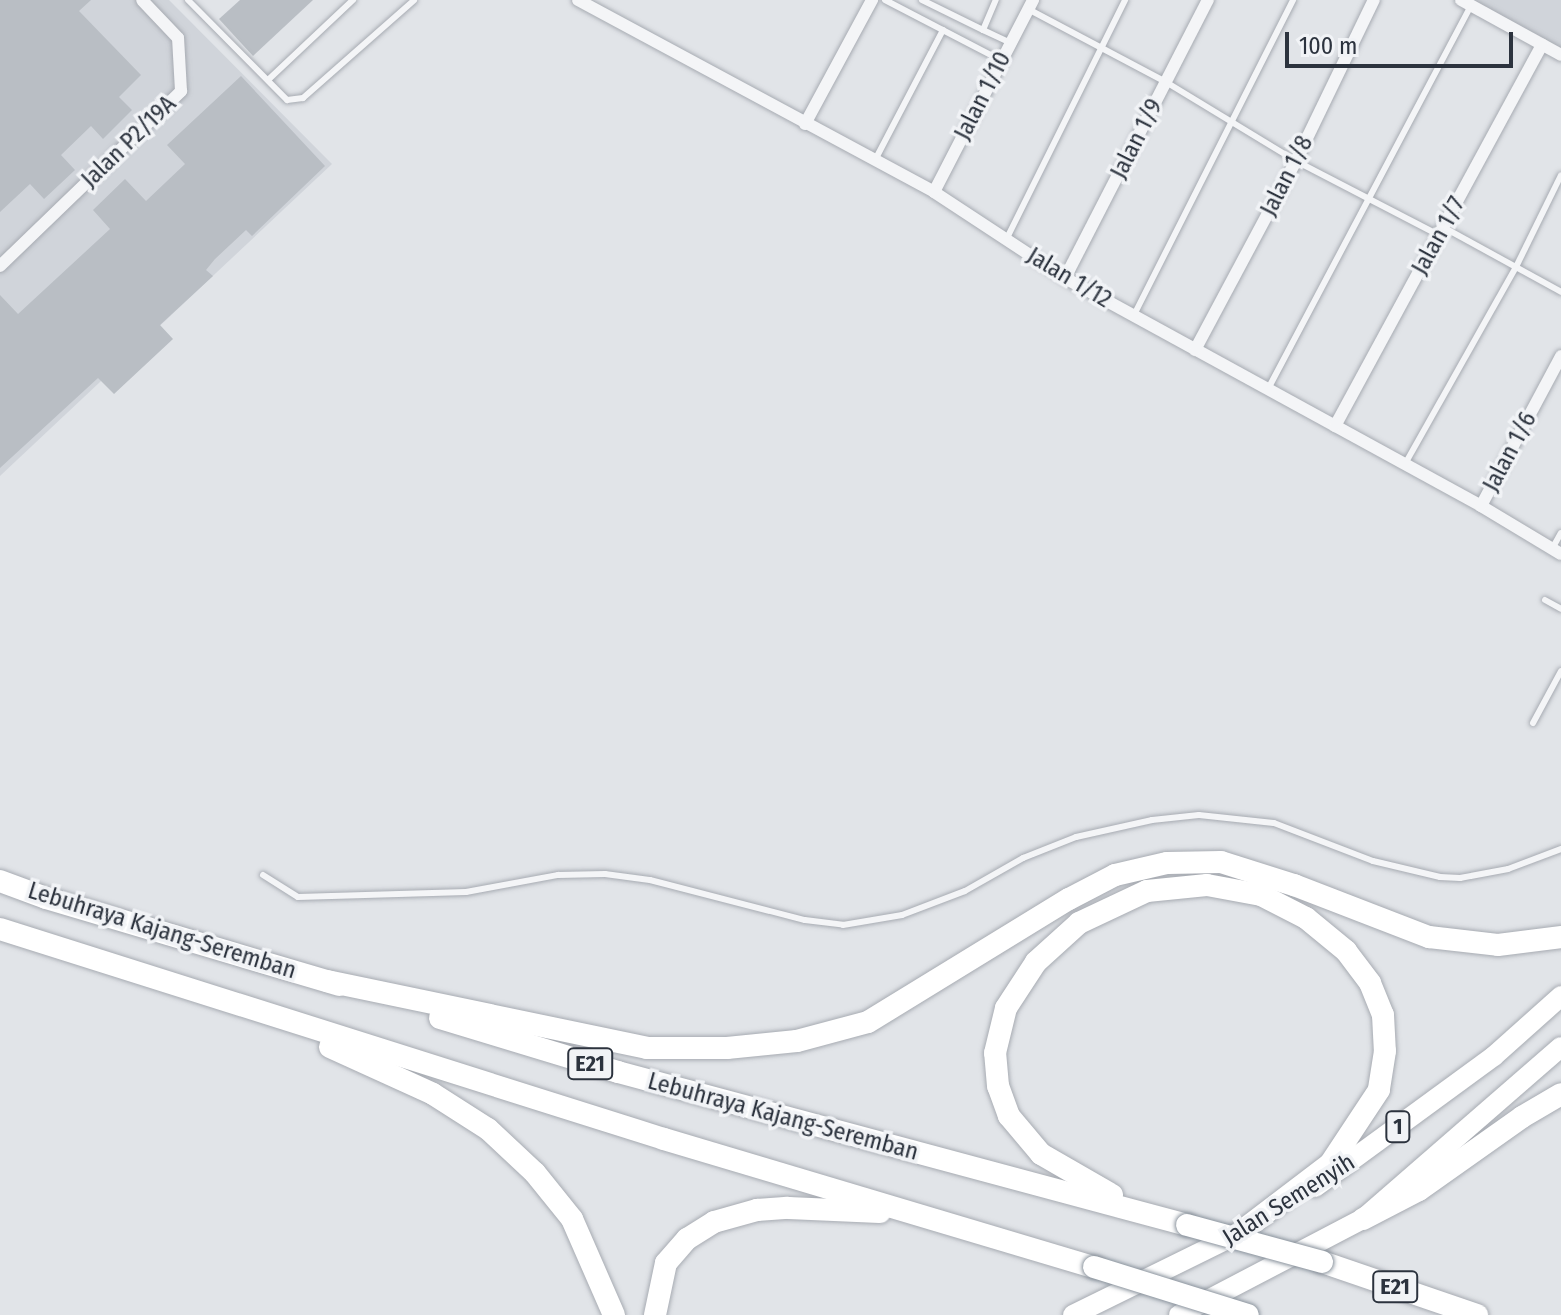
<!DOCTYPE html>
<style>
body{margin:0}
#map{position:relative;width:1561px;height:1315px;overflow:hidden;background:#e1e4e8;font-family:"Fira Sans Condensed",sans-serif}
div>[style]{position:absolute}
.built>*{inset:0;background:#d0d4da}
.building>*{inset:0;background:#b9bec4}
.roads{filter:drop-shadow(0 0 2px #a7abb2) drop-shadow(0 0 2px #a7abb2)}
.lane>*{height:6px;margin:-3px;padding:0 3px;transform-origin:3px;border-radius:3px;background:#f4f5f7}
.street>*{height:12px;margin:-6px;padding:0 6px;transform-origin:6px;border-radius:6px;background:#f4f5f7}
.primary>*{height:20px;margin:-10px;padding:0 10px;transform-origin:10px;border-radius:10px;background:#fff}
.highway>*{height:22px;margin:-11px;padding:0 11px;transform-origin:11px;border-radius:11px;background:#fff}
.bridges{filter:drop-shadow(0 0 2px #8a939d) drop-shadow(0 0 2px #8a939d)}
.highway-bridge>*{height:22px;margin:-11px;padding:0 11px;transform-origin:11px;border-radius:11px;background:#fff}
span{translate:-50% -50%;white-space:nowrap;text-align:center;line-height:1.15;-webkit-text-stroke:7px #f1f3f6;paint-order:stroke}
.shield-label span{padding:2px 6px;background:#f1f3f6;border:2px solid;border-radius:6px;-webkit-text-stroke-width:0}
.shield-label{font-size:22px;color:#2c333e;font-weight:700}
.street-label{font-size:24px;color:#2c333e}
.scale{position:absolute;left:1285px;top:32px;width:228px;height:36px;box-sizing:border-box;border:4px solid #2c333e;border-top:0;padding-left:10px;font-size:24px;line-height:28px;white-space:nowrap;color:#2c333e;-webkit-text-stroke:6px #f1f3f6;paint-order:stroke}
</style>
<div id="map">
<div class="built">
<div style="clip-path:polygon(0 0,169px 0,332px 164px,0 476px)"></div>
<div style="clip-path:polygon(1473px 0,1561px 0,1561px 48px)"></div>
</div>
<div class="building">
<div style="clip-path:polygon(0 0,91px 0,79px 11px,141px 75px,119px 97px,132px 110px,103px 139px,91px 126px,61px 155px,75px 170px,44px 199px,30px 184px,0 212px)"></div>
<div style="clip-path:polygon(240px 0,313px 0,253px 56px,219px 19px)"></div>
<div style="clip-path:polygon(241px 76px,325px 166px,252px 236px,246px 230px,215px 259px,206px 270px,213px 276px,160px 325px,173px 339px,114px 394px,98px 378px,0 468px,0 295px,18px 314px,110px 229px,93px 210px,125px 179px,146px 201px,185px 164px,167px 145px)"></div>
</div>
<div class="roads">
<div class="lane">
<div style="left:188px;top:0;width:141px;rotate:45.3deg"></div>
<div style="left:287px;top:100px;width:16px;rotate:-7deg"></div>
<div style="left:303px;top:98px;width:148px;rotate:-41.4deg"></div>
<div style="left:885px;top:0;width:132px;rotate:27.5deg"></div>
<div style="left:922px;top:0;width:68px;rotate:26.2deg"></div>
<div style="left:983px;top:30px;width:33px;rotate:-67deg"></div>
<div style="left:1028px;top:9px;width:156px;rotate:27.9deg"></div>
<div style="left:1166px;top:82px;width:152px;rotate:31.3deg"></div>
<div style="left:1296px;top:161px;width:161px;rotate:27.4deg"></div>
<div style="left:983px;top:30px;width:31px;rotate:25deg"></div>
<div style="left:268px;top:80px;width:117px;rotate:-43.3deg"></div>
<div style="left:874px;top:162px;width:149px;rotate:-62.4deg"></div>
<div style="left:1443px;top:227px;width:135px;rotate:28.8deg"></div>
<div style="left:1006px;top:240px;width:268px;rotate:-63.6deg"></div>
<div style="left:1134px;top:315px;width:353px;rotate:-63.2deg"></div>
<div style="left:1268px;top:389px;width:434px;rotate:-62.1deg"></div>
<div style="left:1405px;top:464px;width:226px;rotate:-60.6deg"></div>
<div style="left:1516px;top:267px;width:102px;rotate:-63.9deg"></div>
<div style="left:1552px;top:549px;width:18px;rotate:-61deg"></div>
<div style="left:1545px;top:600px;width:18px;rotate:29deg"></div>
<div style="left:1533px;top:723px;width:59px;rotate:-61.7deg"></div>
<div style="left:263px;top:875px;width:41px;rotate:32.2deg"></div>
<div style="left:298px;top:897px;width:168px;rotate:-1.7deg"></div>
<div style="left:466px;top:892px;width:94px;rotate:-10.5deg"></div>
<div style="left:558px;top:875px;width:47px;rotate:-1.2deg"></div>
<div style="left:605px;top:874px;width:45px;rotate:7.6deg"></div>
<div style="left:650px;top:880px;width:160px;rotate:14.5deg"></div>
<div style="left:805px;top:920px;width:38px;rotate:7deg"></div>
<div style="left:843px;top:925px;width:60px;rotate:-9.6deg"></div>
<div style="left:902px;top:915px;width:67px;rotate:-20.9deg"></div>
<div style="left:965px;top:891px;width:67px;rotate:-29.6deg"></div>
<div style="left:1023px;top:858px;width:57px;rotate:-21.6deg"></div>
<div style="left:1076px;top:837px;width:78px;rotate:-12.6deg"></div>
<div style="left:1152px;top:820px;width:47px;rotate:-6.1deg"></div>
<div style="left:1199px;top:815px;width:75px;rotate:6.1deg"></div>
<div style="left:1274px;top:823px;width:106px;rotate:21deg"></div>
<div style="left:1373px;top:861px;width:69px;rotate:13.4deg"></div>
<div style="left:1440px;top:877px;width:20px;rotate:3deg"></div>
<div style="left:1460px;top:878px;width:49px;rotate:-10.6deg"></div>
<div style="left:1508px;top:869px;width:57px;rotate:-20.7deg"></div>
</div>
<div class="street">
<div style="left:578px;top:0;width:404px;rotate:28.3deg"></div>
<div style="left:934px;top:192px;width:157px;rotate:33.3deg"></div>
<div style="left:1065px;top:278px;width:474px;rotate:28.7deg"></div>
<div style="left:1481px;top:506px;width:93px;rotate:31deg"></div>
<div style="left:1461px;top:0;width:114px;rotate:28.8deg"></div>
<div style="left:805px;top:124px;width:141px;rotate:-61.6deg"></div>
<div style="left:934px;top:192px;width:216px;rotate:-62.7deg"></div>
<div style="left:0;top:266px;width:252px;rotate:-44deg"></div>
<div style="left:181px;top:91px;width:53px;rotate:-93.2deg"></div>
<div style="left:178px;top:38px;width:52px;rotate:-133.5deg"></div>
<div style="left:1065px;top:278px;width:313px;rotate:-62.8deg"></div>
<div style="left:1195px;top:350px;width:214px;rotate:-61.9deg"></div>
<div style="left:1296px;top:161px;width:179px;rotate:-64.2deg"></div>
<div style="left:1335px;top:426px;width:434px;rotate:-61.5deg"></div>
<div style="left:1481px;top:506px;width:170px;rotate:-61.9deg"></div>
</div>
<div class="primary">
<div style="left:1315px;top:1187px;width:222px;rotate:-36.2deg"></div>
<div style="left:1494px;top:1056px;width:90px;rotate:-41.8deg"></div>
<div style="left:1073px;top:1315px;width:186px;rotate:-26.2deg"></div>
<div style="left:1179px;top:1315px;width:208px;rotate:-27.6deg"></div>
<div style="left:1363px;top:1219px;width:262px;rotate:-41deg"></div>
</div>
<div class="highway">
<div style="left:0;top:881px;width:49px;rotate:20.3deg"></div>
<div style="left:46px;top:898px;width:306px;rotate:16.5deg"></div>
<div style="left:0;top:929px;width:696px;rotate:17.55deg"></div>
<div style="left:664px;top:1139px;width:449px;rotate:16.6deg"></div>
<div style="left:327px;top:981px;width:327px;rotate:11.8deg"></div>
<div style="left:647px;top:1048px;width:80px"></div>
<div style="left:727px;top:1048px;width:70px;rotate:-5.7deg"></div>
<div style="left:797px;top:1041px;width:73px;rotate:-15deg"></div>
<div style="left:868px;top:1022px;width:236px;rotate:-31.5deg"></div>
<div style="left:1069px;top:899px;width:52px;rotate:-27.6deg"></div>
<div style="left:1115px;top:875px;width:53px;rotate:-13deg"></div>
<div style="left:1167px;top:863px;width:54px;rotate:-1.1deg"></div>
<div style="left:1221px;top:862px;width:77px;rotate:17.5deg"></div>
<div style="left:1294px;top:885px;width:145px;rotate:21.1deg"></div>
<div style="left:1429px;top:937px;width:69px;rotate:6.6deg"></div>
<div style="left:1498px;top:945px;width:64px;rotate:-7.2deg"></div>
<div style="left:440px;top:1018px;width:186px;rotate:16.9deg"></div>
<div style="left:618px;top:1072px;width:589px;rotate:15.05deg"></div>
<div style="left:330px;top:1047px;width:113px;rotate:24.5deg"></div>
<div style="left:433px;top:1094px;width:65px;rotate:32.5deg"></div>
<div style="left:488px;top:1129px;width:64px;rotate:43.1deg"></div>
<div style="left:535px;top:1173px;width:59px;rotate:51.2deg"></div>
<div style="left:572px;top:1219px;width:105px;rotate:66.4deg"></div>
<div style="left:1112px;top:1195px;width:82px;rotate:-150deg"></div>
<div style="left:1041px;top:1154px;width:50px;rotate:-130.1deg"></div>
<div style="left:1009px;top:1116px;width:32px;rotate:-110deg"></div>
<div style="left:998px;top:1086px;width:33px;rotate:-95deg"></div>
<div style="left:995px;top:1053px;width:46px;rotate:-76.3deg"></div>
<div style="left:1006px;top:1008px;width:55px;rotate:-56.9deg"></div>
<div style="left:1036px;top:962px;width:58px;rotate:-42.2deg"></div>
<div style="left:1079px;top:923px;width:75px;rotate:-25.2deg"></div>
<div style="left:1147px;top:891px;width:60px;rotate:-5.7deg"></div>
<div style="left:1207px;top:885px;width:55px;rotate:10.5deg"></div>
<div style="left:1261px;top:895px;width:51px;rotate:27.1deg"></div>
<div style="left:1306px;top:918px;width:52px;rotate:39.5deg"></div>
<div style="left:1346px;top:951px;width:40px;rotate:53deg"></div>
<div style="left:1370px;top:983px;width:35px;rotate:68deg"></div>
<div style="left:1383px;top:1015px;width:36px;rotate:87deg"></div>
<div style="left:1385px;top:1051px;width:39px;rotate:99deg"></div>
<div style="left:1379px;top:1090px;width:89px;rotate:123.5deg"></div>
<div style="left:1330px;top:1164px;width:116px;rotate:142.7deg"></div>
<div style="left:1363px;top:1219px;width:63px;rotate:-27.4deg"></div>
<div style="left:1419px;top:1190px;width:126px;rotate:-35.3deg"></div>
<div style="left:1522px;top:1117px;width:45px;rotate:-30.5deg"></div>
<div style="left:1322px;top:1262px;width:164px;rotate:18.9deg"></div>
<div style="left:655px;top:1315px;width:53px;rotate:-78.1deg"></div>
<div style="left:666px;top:1263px;width:32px;rotate:-49deg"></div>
<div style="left:687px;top:1239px;width:32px;rotate:-32deg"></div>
<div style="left:714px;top:1222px;width:45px;rotate:-15.6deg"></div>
<div style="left:757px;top:1210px;width:31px;rotate:-4deg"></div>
<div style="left:788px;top:1208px;width:92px;rotate:2.5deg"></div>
</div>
</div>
<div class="bridges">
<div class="highway-bridge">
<div style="left:1187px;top:1225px;width:140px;rotate:15.3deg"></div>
<div style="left:1094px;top:1267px;width:161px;rotate:17.3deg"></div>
</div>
</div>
<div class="shield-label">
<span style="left:590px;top:1064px">E21</span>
<span style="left:1398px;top:1127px">1</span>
<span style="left:1395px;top:1287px">E21</span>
</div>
<div class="street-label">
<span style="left:983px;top:96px;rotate:-63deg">Jalan 1/10</span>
<span style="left:1137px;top:139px;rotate:-63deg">Jalan 1/9</span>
<span style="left:129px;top:142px;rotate:-44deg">Jalan P2/19A</span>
<span style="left:1287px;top:176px;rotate:-63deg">Jalan 1/8</span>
<span style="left:1439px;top:236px;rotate:-61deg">Jalan 1/7</span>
<span style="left:1069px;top:278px;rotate:31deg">Jalan 1/12</span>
<span style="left:1510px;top:452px;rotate:-62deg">Jalan 1/6</span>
<span style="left:162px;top:931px;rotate:17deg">Lebuhraya Kajang-Seremban</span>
<span style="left:783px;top:1117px;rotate:15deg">Lebuhraya Kajang-Seremban</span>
<span style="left:1289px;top:1200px;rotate:-32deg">Jalan Semenyih</span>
</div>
<div class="scale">100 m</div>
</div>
